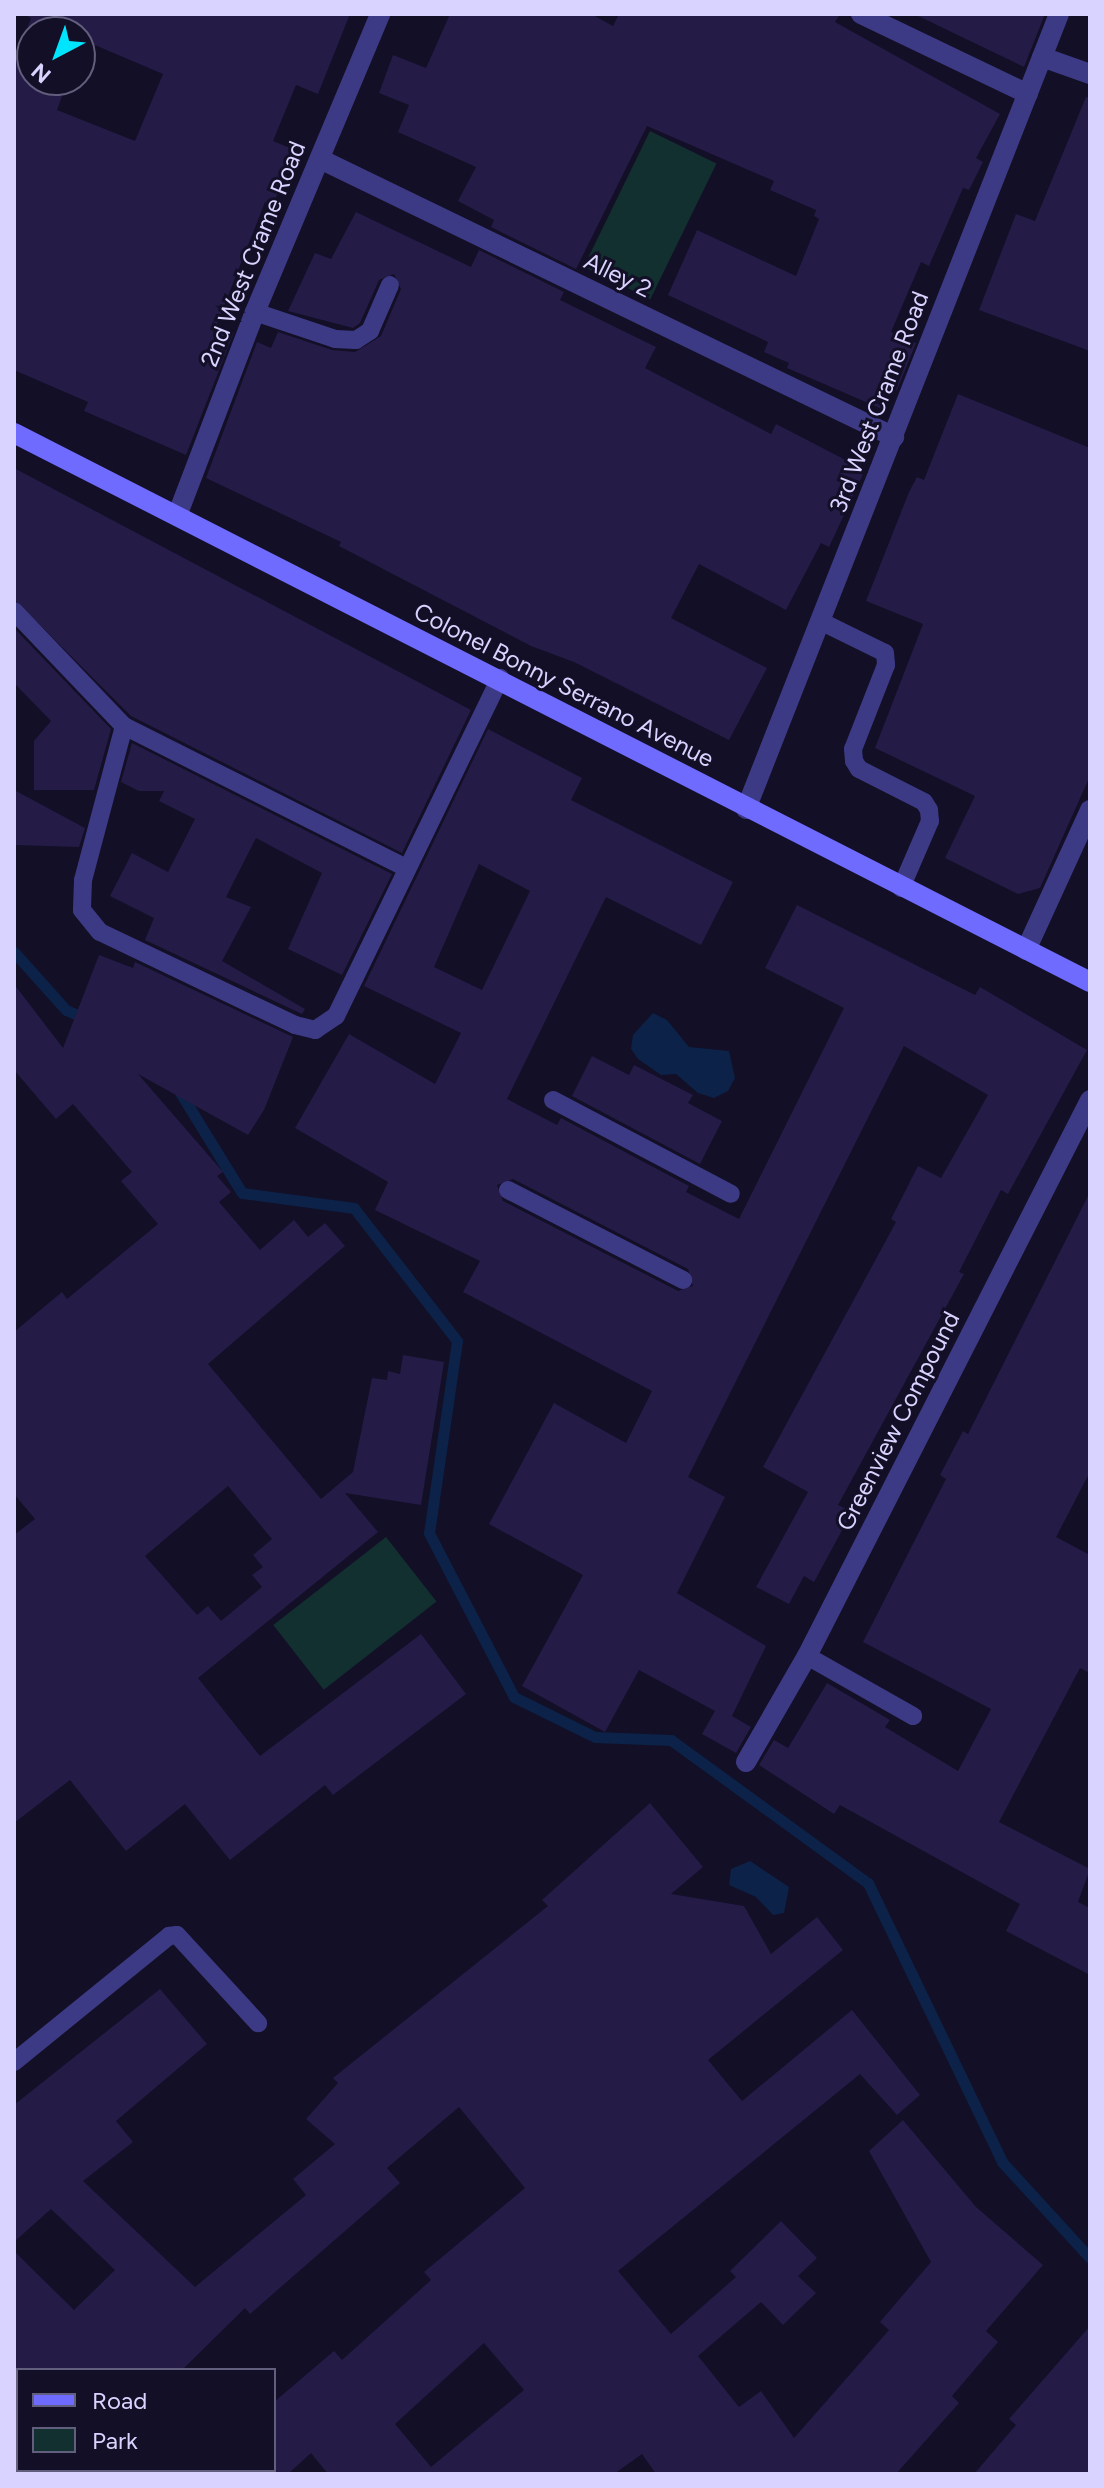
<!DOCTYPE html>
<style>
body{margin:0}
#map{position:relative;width:1104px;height:2488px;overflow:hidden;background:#130f26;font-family:Figtree,sans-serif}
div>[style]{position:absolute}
.green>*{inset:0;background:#12302f;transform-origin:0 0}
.water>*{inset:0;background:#0c2248}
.stream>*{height:11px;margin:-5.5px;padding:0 5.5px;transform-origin:5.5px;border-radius:5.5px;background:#0c2248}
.building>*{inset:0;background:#241b47}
.service>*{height:18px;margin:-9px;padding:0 9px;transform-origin:9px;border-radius:9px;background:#3d3a85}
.minor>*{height:20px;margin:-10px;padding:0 10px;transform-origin:10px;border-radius:10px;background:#3d3a85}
.secondary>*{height:20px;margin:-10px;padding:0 10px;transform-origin:10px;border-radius:10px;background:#6f6bff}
span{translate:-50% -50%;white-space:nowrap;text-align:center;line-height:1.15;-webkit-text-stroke:6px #130f26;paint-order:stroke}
.street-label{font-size:24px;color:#d9d4ff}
.frame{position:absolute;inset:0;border:16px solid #d9d4ff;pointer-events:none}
.legend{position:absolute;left:16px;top:2368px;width:260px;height:104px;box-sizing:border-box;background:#130f26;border:2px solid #625e7d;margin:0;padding:10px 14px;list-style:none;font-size:24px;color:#d9d4ff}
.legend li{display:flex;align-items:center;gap:16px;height:40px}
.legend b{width:40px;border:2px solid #625e7d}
.north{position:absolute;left:16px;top:16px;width:80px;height:80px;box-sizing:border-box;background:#130f26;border:2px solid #625e7d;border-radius:50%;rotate:221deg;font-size:22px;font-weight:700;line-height:32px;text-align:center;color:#d9d4ff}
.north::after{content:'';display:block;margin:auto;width:28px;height:36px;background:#00e5ff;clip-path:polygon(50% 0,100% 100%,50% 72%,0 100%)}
</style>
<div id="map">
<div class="green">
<div style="left:650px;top:131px;width:74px;height:151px;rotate:26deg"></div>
<div style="left:386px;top:1537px;width:82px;height:143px;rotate:52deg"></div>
</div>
<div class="water">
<div style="clip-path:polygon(653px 1013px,667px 1020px,689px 1047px,729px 1051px,735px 1078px,728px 1091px,714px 1098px,698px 1093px,676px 1074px,661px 1075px,638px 1059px,631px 1049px,633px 1035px)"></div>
<div style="clip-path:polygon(750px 1861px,789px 1887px,784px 1913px,773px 1915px,756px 1897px,729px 1885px,731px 1869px)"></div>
</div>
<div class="stream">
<div style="left:14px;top:952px;width:78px;rotate:48.1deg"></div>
<div style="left:66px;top:1010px;width:26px;rotate:23deg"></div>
<div style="left:178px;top:1089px;width:122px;rotate:58.4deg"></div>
<div style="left:242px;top:1193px;width:113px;rotate:7.6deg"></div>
<div style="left:354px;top:1208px;width:168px;rotate:52.2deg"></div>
<div style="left:457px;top:1341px;width:194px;rotate:98.3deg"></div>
<div style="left:429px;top:1533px;width:185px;rotate:62.6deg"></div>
<div style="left:514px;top:1697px;width:90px;rotate:26.3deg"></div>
<div style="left:595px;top:1737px;width:76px;rotate:2.3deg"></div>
<div style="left:671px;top:1740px;width:243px;rotate:36deg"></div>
<div style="left:868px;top:1883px;width:310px;rotate:64.3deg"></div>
<div style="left:1002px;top:2162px;width:130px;rotate:47.5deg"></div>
</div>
<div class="building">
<div style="clip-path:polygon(evenodd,23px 14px,350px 14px,318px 94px,296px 85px,273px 141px,295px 150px,273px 205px,265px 202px,217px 324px,234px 332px,186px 455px,84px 411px,88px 402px,14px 370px,14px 64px,31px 18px,23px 14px,32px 32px,80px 32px,80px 47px,83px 40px,163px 74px,135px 141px,57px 110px,68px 80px,32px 80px,32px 32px)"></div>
<div style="clip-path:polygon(450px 14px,591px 14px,613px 26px,619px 14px,840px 14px,835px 22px,1000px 114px,976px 158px,983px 162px,969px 190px,963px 188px,929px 266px,921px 262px,891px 332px,916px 343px,897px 390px,891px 388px,882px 409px,787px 368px,789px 363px,764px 352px,768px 342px,668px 295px,697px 230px,796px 276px,819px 219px,814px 216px,816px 210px,770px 190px,774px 181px,647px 126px,576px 269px,491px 227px,494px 220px,458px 201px,476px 167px,398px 132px,409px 105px,379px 93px,393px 55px,426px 68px)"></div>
<div style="clip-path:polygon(914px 14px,1045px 14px,1024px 67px)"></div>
<div style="clip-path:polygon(1086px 97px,1090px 98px,1090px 351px,979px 310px,1016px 214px,1035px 221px)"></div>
<div style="clip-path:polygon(356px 212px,471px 267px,479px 250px,564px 292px,560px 300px,656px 347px,645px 368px,771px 434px,776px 424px,865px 470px,829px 547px,821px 543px,786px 610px,699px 564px,671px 618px,767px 668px,729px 740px,574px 662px,531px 646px,339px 546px,341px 542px,206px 478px,257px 342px,271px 348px,278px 332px,332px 350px,355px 352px,381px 336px,401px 289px,394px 274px,379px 280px,360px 323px,353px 328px,288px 311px,315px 253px,331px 259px)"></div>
<div style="clip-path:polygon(958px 394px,1090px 448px,1090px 776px,1040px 888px,1018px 894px,945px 858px,975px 796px,875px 748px,923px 624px,866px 601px,909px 492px,917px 477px,924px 480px)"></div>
<div style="clip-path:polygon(14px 468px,471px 710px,402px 853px,131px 716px,14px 599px)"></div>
<div style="clip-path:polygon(14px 628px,111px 729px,94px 790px,34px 790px,34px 741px,51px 721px,14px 683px)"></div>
<div style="clip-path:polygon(evenodd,488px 729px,582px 778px,571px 800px,733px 882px,701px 945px,606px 897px,507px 1099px,557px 1125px,561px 1118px,689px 1186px,686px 1192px,739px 1219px,844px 1008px,765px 968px,797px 905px,975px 995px,980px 987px,1087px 1050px,1008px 1194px,1001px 1190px,959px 1272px,964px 1274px,838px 1505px,852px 1512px,814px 1582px,804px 1576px,789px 1604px,756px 1587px,808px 1492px,763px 1467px,896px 1222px,891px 1219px,918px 1166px,941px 1178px,988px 1095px,904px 1046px,688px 1477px,725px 1497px,677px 1593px,766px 1646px,732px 1716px,751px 1727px,736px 1753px,702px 1734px,715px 1711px,639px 1670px,605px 1732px,522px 1686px,583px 1575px,489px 1524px,554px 1403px,626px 1443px,652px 1391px,463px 1292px,480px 1261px,375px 1210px,388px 1182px,295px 1128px,349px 1034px,435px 1084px,461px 1033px,364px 986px,488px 729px,479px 864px,530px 891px,482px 990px,434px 967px,479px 864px,488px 729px,513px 1179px,688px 1269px,693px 1286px,678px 1291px,503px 1201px,497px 1185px,513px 1179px)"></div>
<div style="clip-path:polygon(132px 743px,392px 874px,342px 975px,288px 949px,322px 873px,256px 838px,226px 897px,251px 907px,222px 961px,305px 1009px,302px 1014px,145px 940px,154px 918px,110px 896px,132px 853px,168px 872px,195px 819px,159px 801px,164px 791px,139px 791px,121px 782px)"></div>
<div style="clip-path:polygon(16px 791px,85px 828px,79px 847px,14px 845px)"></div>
<div style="clip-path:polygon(evenodd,99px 955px,133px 968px,135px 962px,293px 1037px,264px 1110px,248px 1135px,138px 1074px,223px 1172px,217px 1176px,231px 1192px,219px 1202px,260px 1250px,294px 1220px,308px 1237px,325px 1223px,345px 1246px,208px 1364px,321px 1499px,353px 1472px,372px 1378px,387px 1380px,388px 1371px,400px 1374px,403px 1355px,444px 1362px,421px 1505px,345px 1493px,378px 1532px,198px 1678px,260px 1756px,421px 1634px,466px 1694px,333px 1795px,325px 1785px,230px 1860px,185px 1804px,126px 1851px,70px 1780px,14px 1823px,14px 1535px,35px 1519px,14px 1494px,14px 1332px,62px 1292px,67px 1299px,158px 1224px,121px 1181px,132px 1172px,73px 1104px,56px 1119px,14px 1070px,14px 984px,63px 1048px,99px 955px,228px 1486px,272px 1539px,253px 1555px,263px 1567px,252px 1575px,262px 1587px,221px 1621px,208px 1606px,197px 1615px,145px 1556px,228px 1486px)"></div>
<div style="clip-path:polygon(592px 1056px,629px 1075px,634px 1065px,693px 1095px,688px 1103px,722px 1121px,700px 1164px,572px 1096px)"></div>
<div style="clip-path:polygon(1090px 1192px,1090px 1472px,1056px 1537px,1090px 1555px,1090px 1673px,1080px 1668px,999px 1822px,1090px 1869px,1078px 1902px,1090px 1908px,1090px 1975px,1006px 1931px,1020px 1904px,840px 1805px,834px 1814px,759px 1765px,774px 1740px,788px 1748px,827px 1683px,890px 1720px,885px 1727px,958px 1771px,991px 1709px,863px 1642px,946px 1479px,940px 1475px,963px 1431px,968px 1434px)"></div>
<div style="clip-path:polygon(evenodd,650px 1803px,703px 1867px,671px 1894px,744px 1906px,771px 1954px,817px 1917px,843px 1950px,708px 2060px,742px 2101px,852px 2010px,920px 2095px,897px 2115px,860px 2074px,618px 2271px,671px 2334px,736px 2277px,730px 2271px,781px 2221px,817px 2258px,798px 2276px,816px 2293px,783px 2325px,761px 2302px,698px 2356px,739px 2407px,761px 2391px,794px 2438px,889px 2330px,880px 2322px,931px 2262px,869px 2151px,903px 2120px,976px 2207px,1043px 2265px,986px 2331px,998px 2342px,952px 2396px,959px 2403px,896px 2474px,656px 2474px,642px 2454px,614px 2474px,328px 2474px,311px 2453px,288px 2474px,274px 2474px,274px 2402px,334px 2351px,342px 2360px,431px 2280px,424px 2272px,525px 2188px,459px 2107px,387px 2168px,400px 2183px,250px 2314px,245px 2308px,182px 2370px,14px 2370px,14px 2251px,74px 2310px,115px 2270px,51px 2209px,14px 2242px,14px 2105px,160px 1989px,207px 2044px,116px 2121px,133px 2142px,83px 2181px,195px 2287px,306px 2195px,293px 2179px,335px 2144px,306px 2119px,338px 2083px,333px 2078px,548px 1906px,542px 1900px,650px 1803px,484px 2343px,524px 2390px,431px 2467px,395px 2424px,484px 2343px)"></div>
<div style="clip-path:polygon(1090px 2326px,1090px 2474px,974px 2474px,1016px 2425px,1009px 2419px)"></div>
</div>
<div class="service">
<div style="left:255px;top:312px;width:84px;rotate:18.6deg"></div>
<div style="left:335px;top:339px;width:21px;rotate:3deg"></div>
<div style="left:356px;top:340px;width:17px;rotate:-33deg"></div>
<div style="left:370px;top:331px;width:50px;rotate:-66.5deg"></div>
<div style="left:14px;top:611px;width:159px;rotate:46.3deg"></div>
<div style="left:124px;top:726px;width:316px;rotate:26.7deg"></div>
<div style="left:820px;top:621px;width:72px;rotate:26.2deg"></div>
<div style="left:885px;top:653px;width:12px;rotate:85deg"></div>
<div style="left:886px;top:665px;width:90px;rotate:111.4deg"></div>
<div style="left:853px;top:749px;width:12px;rotate:85deg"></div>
<div style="left:854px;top:761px;width:9px;rotate:58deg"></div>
<div style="left:859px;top:769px;width:73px;rotate:26.9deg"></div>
<div style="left:924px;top:802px;width:9px;rotate:58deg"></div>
<div style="left:929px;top:810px;width:11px;rotate:85deg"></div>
<div style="left:930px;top:821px;width:73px;rotate:113.4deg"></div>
<div style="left:124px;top:726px;width:159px;rotate:104.9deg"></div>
<div style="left:83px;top:880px;width:30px;rotate:92deg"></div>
<div style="left:82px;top:910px;width:28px;rotate:51deg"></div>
<div style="left:100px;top:932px;width:216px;rotate:25.5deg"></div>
<div style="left:295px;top:1025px;width:21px;rotate:14deg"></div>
<div style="left:315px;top:1030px;width:25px;rotate:-34deg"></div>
<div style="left:336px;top:1016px;width:376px;rotate:-64.1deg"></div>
<div style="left:553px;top:1100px;width:201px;rotate:27.8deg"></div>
<div style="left:508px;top:1190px;width:197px;rotate:27.2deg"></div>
<div style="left:807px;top:1656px;width:122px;rotate:29.5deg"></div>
<div style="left:14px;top:2062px;width:200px;rotate:-39.1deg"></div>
<div style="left:169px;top:1936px;width:8px;rotate:-7deg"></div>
<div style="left:177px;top:1935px;width:120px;rotate:47.4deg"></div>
</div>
<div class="minor">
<div style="left:861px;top:14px;width:185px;rotate:25.6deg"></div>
<div style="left:1042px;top:57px;width:51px;rotate:19.5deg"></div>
<div style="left:320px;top:159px;width:638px;rotate:25.84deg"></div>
<div style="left:177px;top:516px;width:218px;rotate:-69.1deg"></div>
<div style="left:255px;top:312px;width:323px;rotate:-67.2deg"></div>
<div style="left:746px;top:809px;width:854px;rotate:-68.51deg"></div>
<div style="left:1026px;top:950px;width:154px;rotate:-65.4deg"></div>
<div style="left:746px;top:1762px;width:122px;rotate:-60.1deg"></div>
<div style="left:807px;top:1656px;width:624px;rotate:-63.02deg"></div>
</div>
<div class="secondary">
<div style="left:14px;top:433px;width:1208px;rotate:27.03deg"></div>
</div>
<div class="street-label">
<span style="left:253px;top:254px;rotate:-68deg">2nd West Crame Road</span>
<span style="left:618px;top:275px;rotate:26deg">Alley 2</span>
<span style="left:879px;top:402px;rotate:-69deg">3rd West Crame Road</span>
<span style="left:564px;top:685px;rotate:27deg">Colonel Bonny Serrano Avenue</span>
<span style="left:898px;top:1421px;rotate:-63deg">Greenview Compound</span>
</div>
<div class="frame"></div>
<ul class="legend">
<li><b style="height:10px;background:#6f6bff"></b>Road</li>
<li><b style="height:22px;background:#12302f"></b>Park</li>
</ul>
<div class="north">N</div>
</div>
